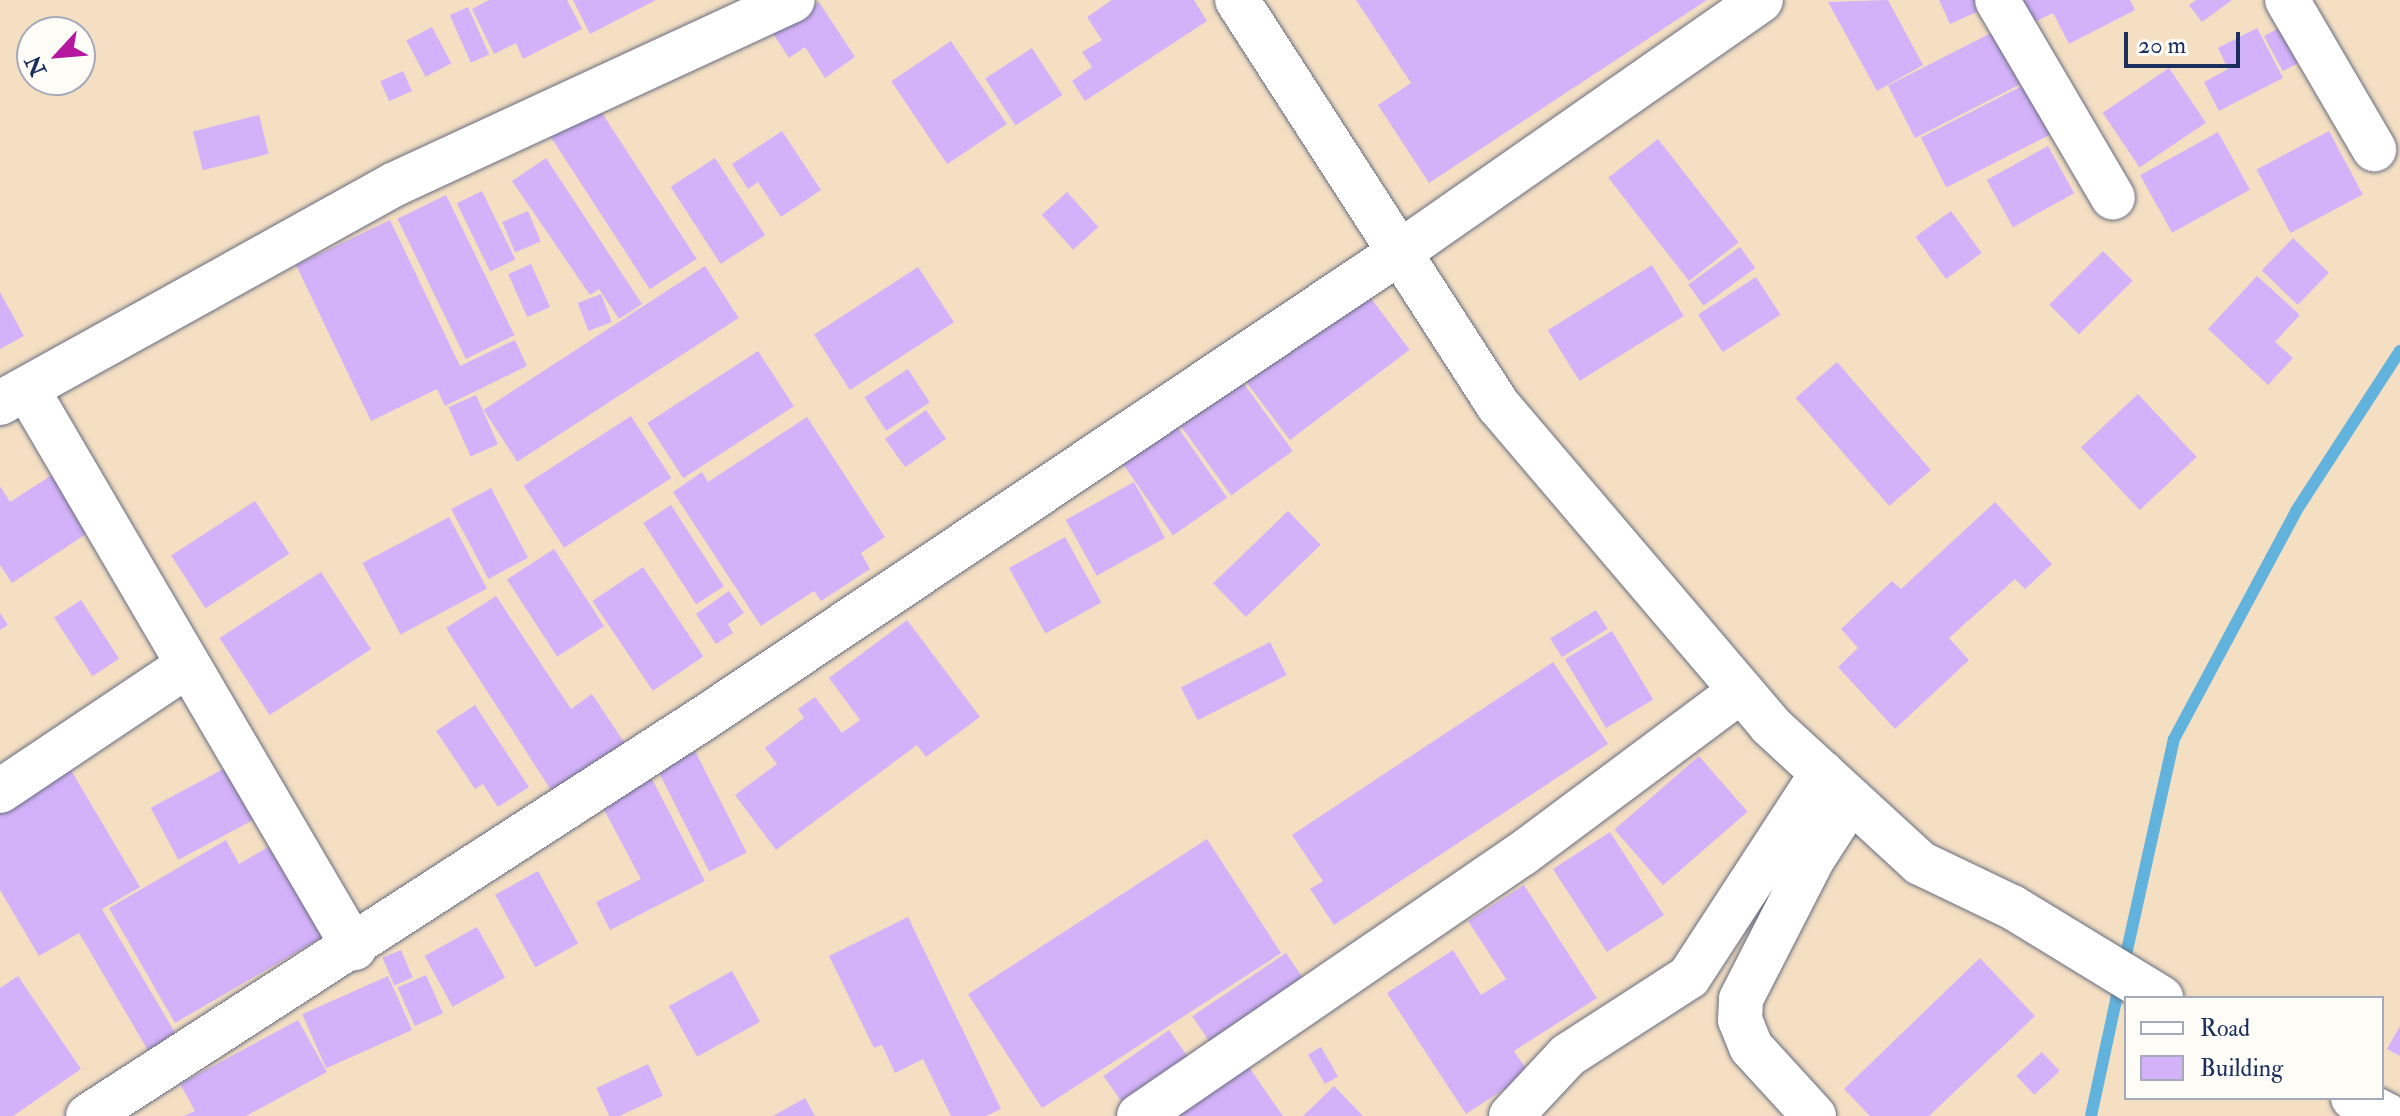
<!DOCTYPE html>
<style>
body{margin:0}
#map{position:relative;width:2400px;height:1116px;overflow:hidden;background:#f4dfc3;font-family:"IM FELL Double Pica",serif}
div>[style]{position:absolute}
.stream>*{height:12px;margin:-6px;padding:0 6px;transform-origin:6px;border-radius:6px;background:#61b2dc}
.building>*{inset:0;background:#d4b2f9;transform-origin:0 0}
.roads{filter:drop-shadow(0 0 2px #676d81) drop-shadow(0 0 2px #676d81)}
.minor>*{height:44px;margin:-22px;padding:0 22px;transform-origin:22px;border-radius:22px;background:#fff}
span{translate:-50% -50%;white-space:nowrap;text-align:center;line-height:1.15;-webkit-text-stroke:7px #fdfcf7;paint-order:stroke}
.legend{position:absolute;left:2124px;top:996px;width:260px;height:104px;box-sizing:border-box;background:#fdfcf7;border:2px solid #a3aaba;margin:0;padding:10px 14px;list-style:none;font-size:24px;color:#1b2f5e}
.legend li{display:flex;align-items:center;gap:16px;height:40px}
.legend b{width:40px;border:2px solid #a3aaba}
.north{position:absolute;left:16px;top:16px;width:80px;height:80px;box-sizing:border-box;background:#fdfcf7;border:2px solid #a3aaba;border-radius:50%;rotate:244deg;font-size:22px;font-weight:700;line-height:32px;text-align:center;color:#1b2f5e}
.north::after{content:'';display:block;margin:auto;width:28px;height:36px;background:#b5179e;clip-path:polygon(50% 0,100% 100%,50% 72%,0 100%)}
.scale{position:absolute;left:2124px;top:32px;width:116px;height:36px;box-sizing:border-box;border:4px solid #1b2f5e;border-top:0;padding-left:10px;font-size:24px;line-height:28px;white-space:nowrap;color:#1b2f5e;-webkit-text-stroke:6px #fdfcf7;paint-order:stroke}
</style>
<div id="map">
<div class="stream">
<div style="left:2124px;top:964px;width:230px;rotate:-77.5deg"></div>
<div style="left:2174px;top:739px;width:259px;rotate:-61.8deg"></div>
<div style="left:2296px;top:511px;width:191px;rotate:-57deg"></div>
<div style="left:2091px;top:1116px;width:137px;rotate:-77.8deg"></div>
</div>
<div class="building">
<div style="clip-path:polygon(489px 0,567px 0,582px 29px,523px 59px,516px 43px,494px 54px,472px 9px)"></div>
<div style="clip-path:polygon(573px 0,656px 0,590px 34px)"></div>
<div style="clip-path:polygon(1112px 0,1194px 0,1207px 21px,1085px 101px,1072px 81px,1092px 67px,1082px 52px,1102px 40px,1087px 17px)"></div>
<div style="clip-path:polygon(1356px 0,1707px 0,1429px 183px,1378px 105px,1411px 83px)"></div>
<div style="clip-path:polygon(1888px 0,1923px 65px,1877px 91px,1828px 2px)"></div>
<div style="clip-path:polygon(1939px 0,1976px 0,1981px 10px,1950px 24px)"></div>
<div style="clip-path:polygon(2018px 0,2130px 0,2135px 10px,2069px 44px,2053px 13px,2031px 24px)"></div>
<div style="clip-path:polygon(2196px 0,2232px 0,2202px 22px,2189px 5px)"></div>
<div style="clip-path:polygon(819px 2px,855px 57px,825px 78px,805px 47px,789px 58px,772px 32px)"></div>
<div style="left:468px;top:7px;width:52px;height:20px;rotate:66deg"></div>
<div style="left:432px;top:27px;width:41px;height:29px;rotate:62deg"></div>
<div style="clip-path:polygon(2257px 28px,2283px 78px,2219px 111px,2204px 82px,2228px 69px,2218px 48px)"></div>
<div style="left:2279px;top:28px;width:40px;height:17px;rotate:62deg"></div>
<div style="left:1995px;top:31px;width:59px;height:120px;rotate:63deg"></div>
<div style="left:951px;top:41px;width:100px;height:72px;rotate:56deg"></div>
<div style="left:1032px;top:48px;width:56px;height:56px;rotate:57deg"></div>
<div style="left:2169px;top:68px;width:66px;height:80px;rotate:56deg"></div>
<div style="left:403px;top:71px;width:22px;height:25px;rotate:66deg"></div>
<div style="left:2026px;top:84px;width:56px;height:118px;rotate:63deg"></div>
<div style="left:591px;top:96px;width:194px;height:56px;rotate:57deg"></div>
<div style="left:259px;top:115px;width:40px;height:68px;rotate:76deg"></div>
<div style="clip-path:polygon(782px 131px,821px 190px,781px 217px,758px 182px,748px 189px,732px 164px)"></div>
<div style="left:2329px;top:131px;width:72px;height:82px;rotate:62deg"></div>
<div style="left:2218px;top:132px;width:66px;height:89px;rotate:61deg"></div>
<div style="left:1658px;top:139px;width:131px;height:63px;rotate:52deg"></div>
<div style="left:2048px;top:146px;width:54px;height:70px;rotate:61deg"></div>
<div style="clip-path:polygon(546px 158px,642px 304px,619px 319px,599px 289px,590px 295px,512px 181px)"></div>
<div style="left:715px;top:158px;width:92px;height:53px;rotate:57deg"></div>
<div style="left:482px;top:191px;width:76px;height:28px;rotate:64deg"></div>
<div style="left:1067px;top:192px;width:47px;height:34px;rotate:48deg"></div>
<div style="left:446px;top:195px;width:156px;height:54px;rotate:64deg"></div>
<div style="left:528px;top:211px;width:33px;height:28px;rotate:67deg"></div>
<div style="left:1951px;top:211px;width:52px;height:44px;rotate:54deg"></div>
<div style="clip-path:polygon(390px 220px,460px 366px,515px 340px,527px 366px,445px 406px,437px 389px,371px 421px,296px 265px)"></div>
<div style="left:2293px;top:238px;width:50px;height:45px;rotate:44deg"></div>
<div style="left:1740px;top:247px;width:26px;height:64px;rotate:54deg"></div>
<div style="left:2103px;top:251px;width:42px;height:76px;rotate:45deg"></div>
<div style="left:531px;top:264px;width:47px;height:25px;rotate:66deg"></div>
<div style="left:1652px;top:265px;width:60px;height:123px;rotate:58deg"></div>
<div style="left:705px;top:266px;width:62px;height:264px;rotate:57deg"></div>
<div style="left:918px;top:267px;width:66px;height:124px;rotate:57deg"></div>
<div style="clip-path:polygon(2257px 276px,2300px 315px,2275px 342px,2293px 358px,2268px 385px,2208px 329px)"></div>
<div style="left:1756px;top:277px;width:45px;height:69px;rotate:57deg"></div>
<div style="left:1364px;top:289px;width:76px;height:150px;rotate:53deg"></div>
<div style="clip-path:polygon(0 292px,24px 336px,0 349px)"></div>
<div style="left:601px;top:294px;width:30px;height:25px;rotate:69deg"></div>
<div style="left:758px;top:351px;width:66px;height:132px;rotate:57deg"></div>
<div style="left:1837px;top:362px;width:143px;height:55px;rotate:49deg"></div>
<div style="left:908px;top:369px;width:40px;height:52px;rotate:57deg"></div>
<div style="left:1234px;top:370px;width:100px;height:76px;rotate:54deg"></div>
<div style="left:2138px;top:394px;width:86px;height:78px;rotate:47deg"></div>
<div style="left:476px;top:395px;width:54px;height:30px;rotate:66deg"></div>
<div style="left:926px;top:410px;width:35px;height:50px;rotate:55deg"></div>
<div style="left:631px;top:416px;width:74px;height:128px;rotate:57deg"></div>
<div style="clip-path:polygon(807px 417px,885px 537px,861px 553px,870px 569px,821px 601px,814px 591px,761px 626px,673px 492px,702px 472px,708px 482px)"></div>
<div style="left:1172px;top:419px;width:96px;height:66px;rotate:55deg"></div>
<div style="clip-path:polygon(55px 473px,92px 530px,12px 583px,0 565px,0 486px,10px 502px)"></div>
<div style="left:1134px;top:482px;width:64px;height:78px;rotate:61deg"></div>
<div style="left:491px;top:488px;width:79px;height:45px;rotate:62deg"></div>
<div style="left:255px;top:501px;width:63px;height:100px;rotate:57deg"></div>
<div style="clip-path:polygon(1995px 502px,2052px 564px,2025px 589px,2015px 579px,1949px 638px,1969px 660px,1895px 729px,1838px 667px,1858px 648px,1841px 629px,1892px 581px,1901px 589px)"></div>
<div style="left:671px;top:505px;width:97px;height:33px;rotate:57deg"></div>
<div style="left:1288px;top:511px;width:47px;height:104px;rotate:46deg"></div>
<div style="left:449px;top:517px;width:81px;height:98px;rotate:62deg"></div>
<div style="left:1065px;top:537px;width:75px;height:64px;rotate:61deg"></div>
<div style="left:554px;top:549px;width:92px;height:56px;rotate:57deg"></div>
<div style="left:643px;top:567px;width:108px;height:61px;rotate:56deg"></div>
<div style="left:321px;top:572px;width:92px;height:121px;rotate:57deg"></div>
<div style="clip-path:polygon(729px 591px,744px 613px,728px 624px,733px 633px,716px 644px,696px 614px)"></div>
<div style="clip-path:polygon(496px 596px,571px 709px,592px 694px,626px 745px,553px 793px,446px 628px)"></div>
<div style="left:81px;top:600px;width:70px;height:32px;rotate:57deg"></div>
<div style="left:1596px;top:610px;width:22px;height:54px;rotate:58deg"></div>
<div style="clip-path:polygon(0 613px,8px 625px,0 630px)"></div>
<div style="clip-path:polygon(907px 620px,980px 717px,926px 757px,917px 745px,776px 850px,735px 795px,777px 764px,765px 748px,804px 718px,798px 709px,815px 697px,842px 733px,860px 720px,829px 678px)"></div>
<div style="left:1612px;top:631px;width:80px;height:55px;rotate:59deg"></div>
<div style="left:1270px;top:642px;width:37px;height:100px;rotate:63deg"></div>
<div style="clip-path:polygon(1553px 662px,1608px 744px,1334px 925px,1310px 889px,1323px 881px,1292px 835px)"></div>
<div style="clip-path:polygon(475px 705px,529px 787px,498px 807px,483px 784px,475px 789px,436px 731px)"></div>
<div style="left:695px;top:751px;width:114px;height:42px;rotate:63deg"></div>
<div style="left:1699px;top:756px;width:74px;height:112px;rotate:49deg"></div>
<div style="left:231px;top:765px;width:59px;height:91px;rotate:62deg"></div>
<div style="clip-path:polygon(71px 770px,140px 887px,102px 909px,177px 1036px,149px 1052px,79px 933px,39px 956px,0 890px,0 812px)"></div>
<div style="clip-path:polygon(652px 779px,705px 881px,610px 930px,596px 902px,641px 879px,602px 806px)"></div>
<div style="left:1610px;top:832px;width:99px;height:68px;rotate:57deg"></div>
<div style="left:1207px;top:839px;width:136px;height:285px;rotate:57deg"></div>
<div style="clip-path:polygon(226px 840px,239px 864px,273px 844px,326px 935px,175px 1023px,109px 908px)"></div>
<div style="left:538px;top:871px;width:83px;height:49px;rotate:61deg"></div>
<div style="clip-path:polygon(1524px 885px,1597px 998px,1514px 1051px,1529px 1073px,1466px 1114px,1387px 993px,1453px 950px,1481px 995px,1506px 979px,1468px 921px)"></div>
<div style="clip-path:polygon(908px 917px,1001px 1109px,986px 1116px,951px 1116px,923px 1059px,895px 1073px,882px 1045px,874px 1048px,829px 956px)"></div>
<div style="left:477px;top:927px;width:58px;height:60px;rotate:61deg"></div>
<div style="left:401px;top:950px;width:30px;height:20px;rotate:67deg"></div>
<div style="left:1286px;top:953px;width:34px;height:113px;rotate:56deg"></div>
<div style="clip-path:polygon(1980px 958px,2035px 1016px,1929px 1116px,1870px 1116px,1844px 1089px)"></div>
<div style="left:732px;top:971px;width:58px;height:72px;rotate:61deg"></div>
<div style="left:426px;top:975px;width:42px;height:31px;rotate:66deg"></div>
<div style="clip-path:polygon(18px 976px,81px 1069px,13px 1116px,0 1116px,0 988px)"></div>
<div style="left:388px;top:976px;width:59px;height:94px;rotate:66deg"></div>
<div style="clip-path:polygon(298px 1020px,327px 1072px,246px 1116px,184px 1116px,195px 1111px,180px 1084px)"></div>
<div style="clip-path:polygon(2400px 1026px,2400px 1056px,2387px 1049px)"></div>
<div style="left:1169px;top:1030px;width:35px;height:80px;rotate:55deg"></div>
<div style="left:1321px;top:1047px;width:34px;height:15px;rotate:60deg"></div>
<div style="left:2042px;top:1052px;width:26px;height:35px;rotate:47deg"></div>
<div style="clip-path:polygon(1246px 1063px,1283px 1116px,1172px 1116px)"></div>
<div style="left:648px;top:1064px;width:35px;height:57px;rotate:65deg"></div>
<div style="clip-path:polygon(1334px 1086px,1363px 1116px,1303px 1116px)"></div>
<div style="clip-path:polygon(805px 1098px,815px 1116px,773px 1116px)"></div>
</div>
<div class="roads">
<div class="minor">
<div style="left:1237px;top:0;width:482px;rotate:57.2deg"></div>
<div style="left:1498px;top:405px;width:420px;rotate:49.6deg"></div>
<div style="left:1770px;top:725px;width:204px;rotate:42.6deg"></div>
<div style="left:1920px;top:863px;width:102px;rotate:25.6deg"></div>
<div style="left:2012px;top:907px;width:175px;rotate:31.4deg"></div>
<div style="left:1997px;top:0;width:229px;rotate:59.6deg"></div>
<div style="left:2287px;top:0;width:173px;rotate:59.7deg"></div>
<div style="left:27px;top:389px;width:648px;rotate:59.67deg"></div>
<div style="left:0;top:403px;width:452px;rotate:-29deg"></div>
<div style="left:395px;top:184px;width:438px;rotate:-24.8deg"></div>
<div style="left:0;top:791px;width:226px;rotate:-33.8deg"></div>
<div style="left:2353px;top:1098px;width:39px;rotate:27deg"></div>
<div style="left:88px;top:1116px;width:737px;rotate:-32.87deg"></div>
<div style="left:707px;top:716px;width:834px;rotate:-33.8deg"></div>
<div style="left:1400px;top:252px;width:440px;rotate:-34.9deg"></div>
<div style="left:1139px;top:1116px;width:464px;rotate:-34.4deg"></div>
<div style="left:1522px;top:854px;width:273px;rotate:-36.7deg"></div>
<div style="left:1511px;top:1116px;width:83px;rotate:-46.9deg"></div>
<div style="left:1568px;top:1055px;width:144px;rotate:-32.8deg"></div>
<div style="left:1689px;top:977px;width:244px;rotate:-56.9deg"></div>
<div style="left:1814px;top:1116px;width:93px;rotate:-132.4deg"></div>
<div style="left:1751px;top:1047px;width:29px;rotate:-112deg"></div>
<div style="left:1740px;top:1020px;width:21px;rotate:-87deg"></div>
<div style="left:1741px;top:999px;width:156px;rotate:-62.9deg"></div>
<div style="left:1812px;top:860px;width:72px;rotate:-57deg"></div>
</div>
</div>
<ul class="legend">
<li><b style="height:10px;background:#fff"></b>Road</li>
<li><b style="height:22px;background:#d4b2f9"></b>Building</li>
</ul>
<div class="north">N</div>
<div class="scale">20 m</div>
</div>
